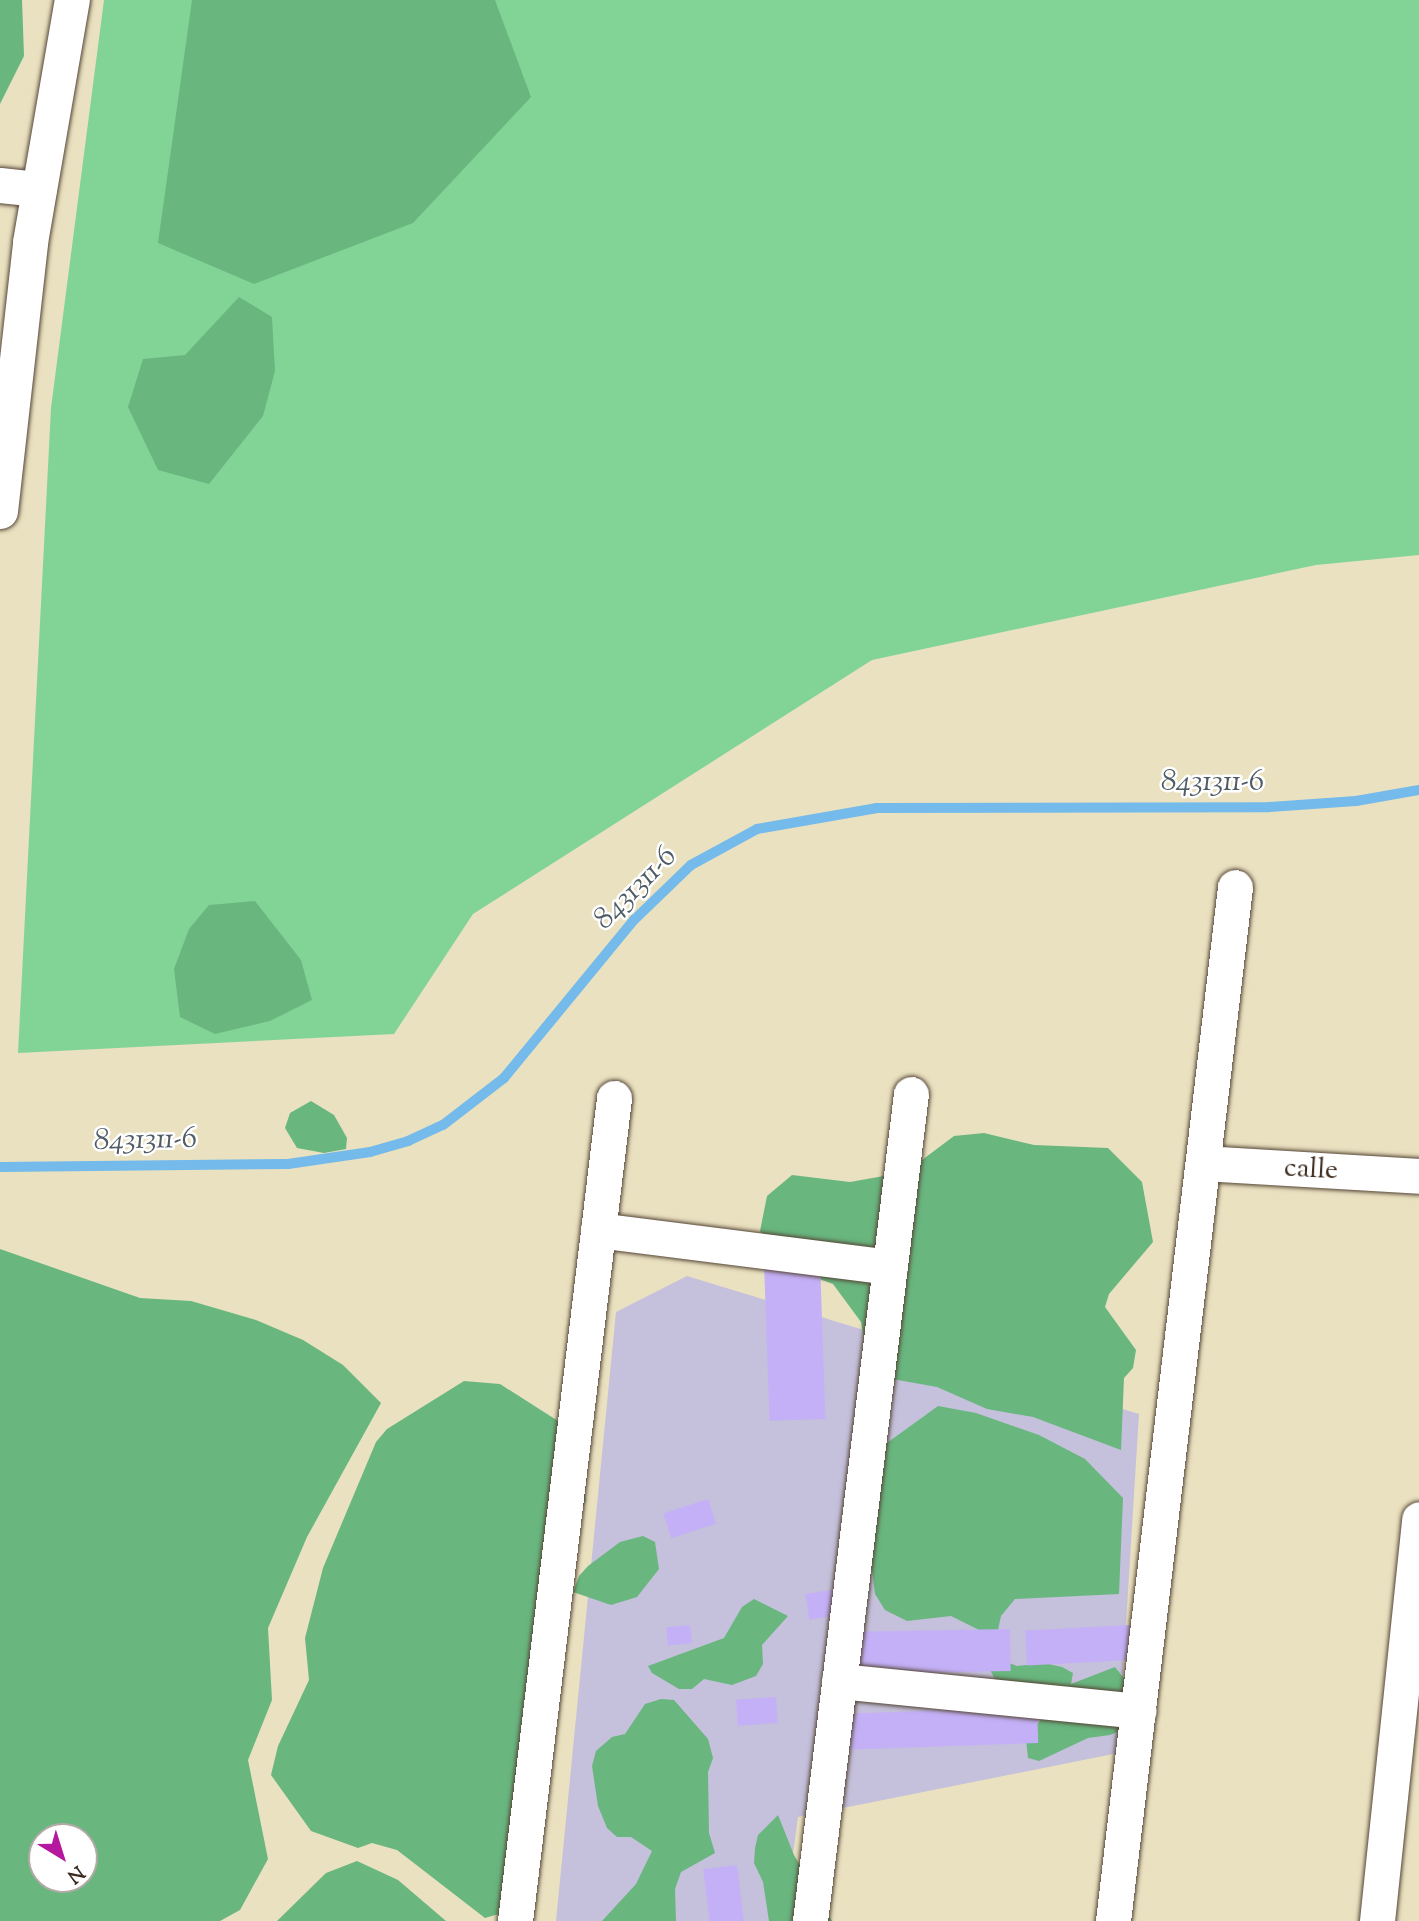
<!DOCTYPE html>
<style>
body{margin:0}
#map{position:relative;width:1419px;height:1921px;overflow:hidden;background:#eae1c0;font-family:"Sorts Mill Goudy",serif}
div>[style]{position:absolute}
.industrial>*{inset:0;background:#c5c0db}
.green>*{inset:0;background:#82d496}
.forest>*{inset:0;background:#69b67f}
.stream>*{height:10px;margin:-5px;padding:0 5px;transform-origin:5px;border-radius:5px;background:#74baeb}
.building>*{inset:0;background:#c4b0f7;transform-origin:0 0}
.roads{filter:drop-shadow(0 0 2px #554536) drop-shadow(0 0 2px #554536)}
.minor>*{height:35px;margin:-17.5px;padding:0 17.5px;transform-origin:17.5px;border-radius:17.5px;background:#fff}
span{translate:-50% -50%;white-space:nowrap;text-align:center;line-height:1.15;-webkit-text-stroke:5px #fff;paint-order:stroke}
.street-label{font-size:28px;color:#3b2a1e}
.water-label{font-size:30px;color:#4f5c66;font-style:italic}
.north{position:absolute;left:28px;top:1823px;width:70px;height:70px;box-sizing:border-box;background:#fff;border:2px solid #b1aaa5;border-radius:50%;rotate:142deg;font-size:19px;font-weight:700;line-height:28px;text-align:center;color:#3b2a1e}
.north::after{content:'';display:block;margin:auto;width:24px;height:32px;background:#b5179e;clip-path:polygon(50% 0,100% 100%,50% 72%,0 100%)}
</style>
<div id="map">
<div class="industrial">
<div style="clip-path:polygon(687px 1276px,1139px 1414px,1118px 1753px,798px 1817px,784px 1921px,556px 1921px,616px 1312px)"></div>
</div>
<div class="green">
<div style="clip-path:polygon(104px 0,1419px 0,1419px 555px,1316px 565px,872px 660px,473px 914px,394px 1034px,18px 1053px,51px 408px)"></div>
</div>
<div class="forest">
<div style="clip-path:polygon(0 0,22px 0,24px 56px,0 104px)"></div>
<div style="clip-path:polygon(192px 0,495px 0,531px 97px,413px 223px,254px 284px,158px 243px)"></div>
<div style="clip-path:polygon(239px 297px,272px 317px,275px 371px,263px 416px,209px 484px,158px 470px,128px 407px,143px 359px,185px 355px)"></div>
<div style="clip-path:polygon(255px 901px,301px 960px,312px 1000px,270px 1021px,215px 1034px,180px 1017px,174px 969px,189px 929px,209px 905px)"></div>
<div style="clip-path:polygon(311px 1101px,334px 1115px,347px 1138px,346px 1149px,324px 1153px,297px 1148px,285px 1128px,290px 1113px)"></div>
<div style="clip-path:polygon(984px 1133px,1034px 1145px,1108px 1148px,1142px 1182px,1153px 1242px,1109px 1294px,1105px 1307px,1136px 1350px,1133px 1368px,1124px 1378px,1121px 1450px,1033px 1417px,987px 1409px,937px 1387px,870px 1375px,861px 1322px,833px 1284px,792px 1269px,760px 1231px,767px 1196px,792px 1175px,850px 1182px,906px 1172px,954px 1136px)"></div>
<div style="clip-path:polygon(evenodd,0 1249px,140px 1298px,191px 1301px,256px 1320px,303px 1340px,343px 1365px,381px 1403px,307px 1537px,268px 1628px,272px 1700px,248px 1760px,268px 1859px,240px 1910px,220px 1921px,0 1921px,0 1249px,42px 1837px,84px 1837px,84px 1879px,42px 1879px,42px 1837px)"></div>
<div style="clip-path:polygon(464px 1381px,500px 1384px,558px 1421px,582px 1471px,586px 1501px,575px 1517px,520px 1908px,485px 1918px,397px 1850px,372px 1843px,358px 1848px,311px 1831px,271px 1775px,278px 1746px,309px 1680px,305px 1638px,323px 1568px,376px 1442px,387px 1429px)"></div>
<div style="clip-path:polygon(938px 1406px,976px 1413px,1039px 1435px,1085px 1459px,1123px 1498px,1119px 1594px,1015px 1599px,1001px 1616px,994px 1648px,1004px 1661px,1017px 1666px,1044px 1663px,1062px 1667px,1073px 1673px,1071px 1684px,1115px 1667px,1138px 1696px,1132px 1726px,1110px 1735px,1088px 1738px,1039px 1761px,1028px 1758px,1026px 1739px,1042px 1718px,1000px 1688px,981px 1654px,979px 1630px,951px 1616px,907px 1621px,885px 1610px,875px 1594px,864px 1502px,869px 1456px)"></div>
<div style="clip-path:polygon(643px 1536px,655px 1542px,659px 1569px,637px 1597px,611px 1605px,573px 1592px,579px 1576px,588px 1566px,620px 1542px)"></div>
<div style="clip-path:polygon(754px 1599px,788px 1616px,762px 1645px,763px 1664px,756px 1676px,732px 1685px,704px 1679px,692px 1689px,679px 1689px,652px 1673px,648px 1666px,724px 1638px,742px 1607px)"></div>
<div style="clip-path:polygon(661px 1699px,674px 1700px,708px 1739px,713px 1758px,708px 1772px,709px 1833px,715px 1853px,681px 1872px,675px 1889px,676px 1921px,602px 1921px,636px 1884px,652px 1851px,631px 1837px,617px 1837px,607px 1828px,598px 1806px,592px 1766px,596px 1751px,612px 1737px,625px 1734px,645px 1704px)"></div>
<div style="clip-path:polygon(778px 1815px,794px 1855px,832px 1921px,769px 1921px,763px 1882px,754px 1863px,755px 1848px,758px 1835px)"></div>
<div style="clip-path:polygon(357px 1861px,398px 1880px,446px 1921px,277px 1921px,326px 1873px)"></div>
</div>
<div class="stream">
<div style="left:0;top:1167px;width:288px;rotate:-0.6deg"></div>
<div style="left:288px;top:1164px;width:83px;rotate:-8.3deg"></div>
<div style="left:370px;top:1152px;width:40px;rotate:-16deg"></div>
<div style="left:408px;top:1141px;width:38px;rotate:-25deg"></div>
<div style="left:443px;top:1125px;width:77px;rotate:-37.6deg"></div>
<div style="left:504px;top:1078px;width:205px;rotate:-50.6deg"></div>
<div style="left:634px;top:920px;width:79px;rotate:-44deg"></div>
<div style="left:691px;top:865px;width:75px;rotate:-28.6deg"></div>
<div style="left:757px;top:829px;width:122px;rotate:-9.9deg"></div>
<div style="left:877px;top:808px;width:392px;rotate:-0.1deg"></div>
<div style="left:1269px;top:807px;width:87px;rotate:-3.9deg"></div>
<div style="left:1356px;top:801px;width:64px;rotate:-9.9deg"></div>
</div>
<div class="building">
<div style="left:820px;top:1262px;width:157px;height:56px;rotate:88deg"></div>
<div style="left:708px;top:1499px;width:26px;height:47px;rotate:72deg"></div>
<div style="left:831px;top:1590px;width:26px;height:26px;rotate:81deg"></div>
<div style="left:690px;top:1625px;width:18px;height:24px;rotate:84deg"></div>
<div style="left:1130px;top:1625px;width:35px;height:105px;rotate:87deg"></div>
<div style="left:1010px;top:1629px;width:42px;height:157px;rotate:89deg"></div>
<div style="left:776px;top:1697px;width:26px;height:40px;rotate:86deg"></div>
<div style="left:1037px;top:1707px;width:36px;height:187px;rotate:88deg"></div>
<div style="left:737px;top:1865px;width:56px;height:34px;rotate:83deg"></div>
</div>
<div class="roads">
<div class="minor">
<div style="left:0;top:185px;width:39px;rotate:6deg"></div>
<div style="left:0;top:511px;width:271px;rotate:-83.6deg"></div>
<div style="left:30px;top:242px;width:246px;rotate:-80.2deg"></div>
<div style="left:1203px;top:1163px;width:216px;rotate:3.4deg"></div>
<div style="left:598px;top:1230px;width:294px;rotate:7.2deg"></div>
<div style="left:839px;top:1681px;width:301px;rotate:5.7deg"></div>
<div style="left:515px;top:1921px;width:829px;rotate:-83.14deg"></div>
<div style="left:810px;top:1921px;width:833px;rotate:-83.04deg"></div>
<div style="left:1113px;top:1921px;width:1041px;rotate:-83.27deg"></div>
<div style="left:1377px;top:1921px;width:404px;rotate:-84deg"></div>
</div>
</div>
<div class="street-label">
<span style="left:1311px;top:1170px;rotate:3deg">calle</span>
</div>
<div class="water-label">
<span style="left:1212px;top:783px">8431311-6</span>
<span style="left:636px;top:889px;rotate:-45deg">8431311-6</span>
<span style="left:145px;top:1141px;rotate:-1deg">8431311-6</span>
</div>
<div class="north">N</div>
</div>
